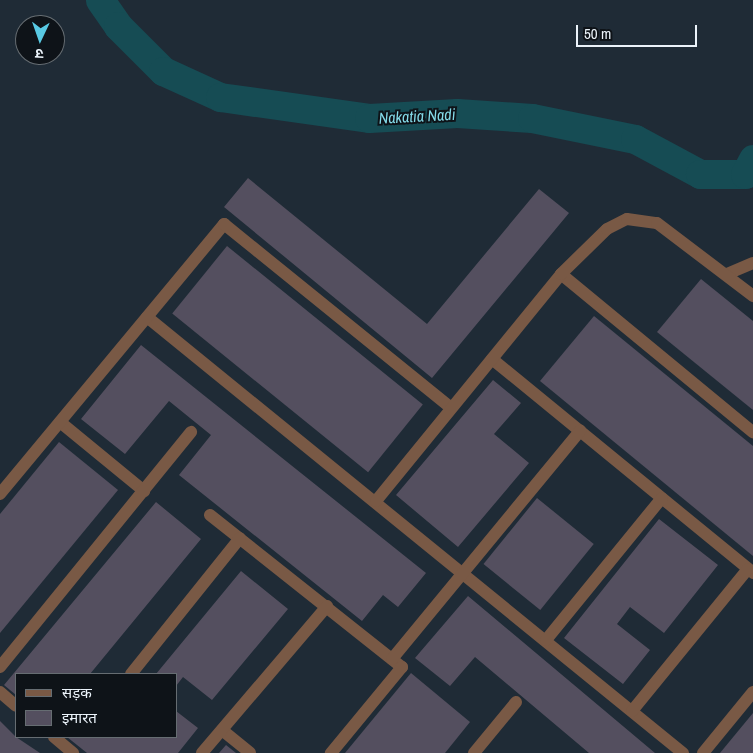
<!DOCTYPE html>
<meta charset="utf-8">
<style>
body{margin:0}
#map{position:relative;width:753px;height:753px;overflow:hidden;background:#1f2b36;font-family:"Archivo Narrow","Noto Sans Devanagari",sans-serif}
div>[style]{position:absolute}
.river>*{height:29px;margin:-14.5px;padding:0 14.5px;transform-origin:14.5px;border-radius:14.5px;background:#164c54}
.building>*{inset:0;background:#544f5f;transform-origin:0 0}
.minor>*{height:12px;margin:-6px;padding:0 6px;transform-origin:6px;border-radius:6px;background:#795945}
span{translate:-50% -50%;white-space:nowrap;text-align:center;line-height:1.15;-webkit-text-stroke:4px #0e1318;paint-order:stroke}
.water-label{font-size:16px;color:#84dbe9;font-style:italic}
.legend{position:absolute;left:15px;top:673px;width:162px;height:65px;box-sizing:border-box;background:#0e1318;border:1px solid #666d72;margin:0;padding:6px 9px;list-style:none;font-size:15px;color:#ebf3fa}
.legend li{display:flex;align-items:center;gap:10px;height:25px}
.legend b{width:25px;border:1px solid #666d72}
.north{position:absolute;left:15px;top:15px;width:50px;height:50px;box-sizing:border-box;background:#0e1318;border:1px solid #666d72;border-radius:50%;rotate:183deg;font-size:14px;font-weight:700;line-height:20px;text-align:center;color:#ebf3fa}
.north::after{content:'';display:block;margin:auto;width:18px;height:22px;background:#58c9e3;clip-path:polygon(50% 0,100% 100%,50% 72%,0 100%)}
.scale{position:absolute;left:576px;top:25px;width:121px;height:22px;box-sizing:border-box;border:2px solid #ebf3fa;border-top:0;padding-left:6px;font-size:15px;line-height:18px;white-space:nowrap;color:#ebf3fa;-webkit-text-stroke:4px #0e1318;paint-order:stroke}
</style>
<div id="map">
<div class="river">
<div style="left:100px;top:0;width:32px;rotate:55deg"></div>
<div style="left:118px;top:26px;width:64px;rotate:45deg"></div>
<div style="left:163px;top:71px;width:63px;rotate:24.5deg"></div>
<div style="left:220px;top:97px;width:150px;rotate:8deg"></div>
<div style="left:369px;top:118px;width:88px;rotate:-3.3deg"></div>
<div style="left:457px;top:113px;width:75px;rotate:3.8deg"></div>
<div style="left:532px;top:118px;width:105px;rotate:11.5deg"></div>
<div style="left:635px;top:139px;width:74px;rotate:28.3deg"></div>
<div style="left:700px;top:174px;width:45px"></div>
<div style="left:745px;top:174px;width:17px;rotate:-62deg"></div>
</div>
<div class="building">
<div style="clip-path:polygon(248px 178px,427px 324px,539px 189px,569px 213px,432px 378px,224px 207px)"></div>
<div style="left:227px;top:246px;width:252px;height:87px;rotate:39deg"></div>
<div style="clip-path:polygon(701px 279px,753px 321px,753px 410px,657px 332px)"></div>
<div style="clip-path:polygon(594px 316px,753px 446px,753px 556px,540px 381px)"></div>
<div style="clip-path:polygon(141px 345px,426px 573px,398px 607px,383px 595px,362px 621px,179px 475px,211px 435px,169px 401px,125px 454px,81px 419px)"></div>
<div style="clip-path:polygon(493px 380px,521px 403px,494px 434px,529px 463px,458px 547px,396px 495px)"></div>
<div style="clip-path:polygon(59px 442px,118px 490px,0 633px,0 514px)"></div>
<div style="left:537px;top:498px;width:73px;height:85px;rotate:39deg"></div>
<div style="clip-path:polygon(156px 502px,201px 539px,90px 674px,16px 674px,16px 695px,4px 685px)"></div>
<div style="clip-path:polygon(659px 519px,718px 565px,664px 633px,630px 607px,617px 624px,650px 650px,623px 684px,564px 638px)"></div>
<div style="clip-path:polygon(241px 571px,288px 609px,212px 700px,183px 677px,176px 686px,176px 674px,156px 674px)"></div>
<div style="clip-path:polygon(468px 596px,655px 753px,589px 753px,475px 657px,450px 686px,415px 658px)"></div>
<div style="clip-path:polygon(411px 673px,470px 722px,445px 753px,345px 753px)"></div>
<div style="clip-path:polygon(176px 711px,198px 728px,178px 753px,87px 753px,67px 737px,176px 737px)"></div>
<div style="clip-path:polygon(753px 713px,753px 753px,720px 753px)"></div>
<div style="clip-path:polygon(0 721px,16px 737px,40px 753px,0 753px)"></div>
<div style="clip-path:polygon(226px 745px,236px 753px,219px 753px)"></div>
</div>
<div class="minor">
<div style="left:561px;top:274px;width:249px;rotate:39.5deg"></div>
<div style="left:727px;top:274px;width:28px;rotate:-23deg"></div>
<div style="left:147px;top:317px;width:691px;rotate:39.13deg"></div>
<div style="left:492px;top:359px;width:338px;rotate:39.3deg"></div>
<div style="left:60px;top:422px;width:109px;rotate:39.4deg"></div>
<div style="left:0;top:494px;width:351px;rotate:-50.3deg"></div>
<div style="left:224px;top:224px;width:292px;rotate:39deg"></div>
<div style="left:376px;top:501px;width:293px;rotate:-50.8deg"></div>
<div style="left:561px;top:274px;width:64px;rotate:-44.4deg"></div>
<div style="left:607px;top:229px;width:22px;rotate:-27deg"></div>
<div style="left:627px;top:219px;width:30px;rotate:8deg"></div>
<div style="left:657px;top:223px;width:121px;rotate:37.2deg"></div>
<div style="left:210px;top:515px;width:245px;rotate:38.4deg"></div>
<div style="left:402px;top:667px;width:112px;rotate:129.5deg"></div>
<div style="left:546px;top:640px;width:183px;rotate:-50.8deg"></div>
<div style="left:392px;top:659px;width:296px;rotate:-50.5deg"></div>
<div style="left:0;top:667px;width:303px;rotate:-50.9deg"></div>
<div style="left:131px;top:674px;width:174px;rotate:-51.3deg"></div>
<div style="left:0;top:692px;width:21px;rotate:41deg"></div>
<div style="left:632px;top:711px;width:183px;rotate:-50.8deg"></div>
<div style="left:222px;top:730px;width:36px;rotate:39deg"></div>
<div style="left:54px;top:737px;width:25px;rotate:40deg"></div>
<div style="left:202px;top:753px;width:193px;rotate:-49.6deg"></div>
<div style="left:474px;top:753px;width:66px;rotate:-50.5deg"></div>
<div style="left:703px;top:753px;width:79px;rotate:-50.7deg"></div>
</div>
<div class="water-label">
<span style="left:417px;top:116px;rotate:-3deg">Nakatia Nadi</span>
</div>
<ul class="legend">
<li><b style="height:6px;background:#795945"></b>सड़क</li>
<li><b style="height:14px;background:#544f5f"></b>इमारत</li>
</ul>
<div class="north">उ</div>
<div class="scale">50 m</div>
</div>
